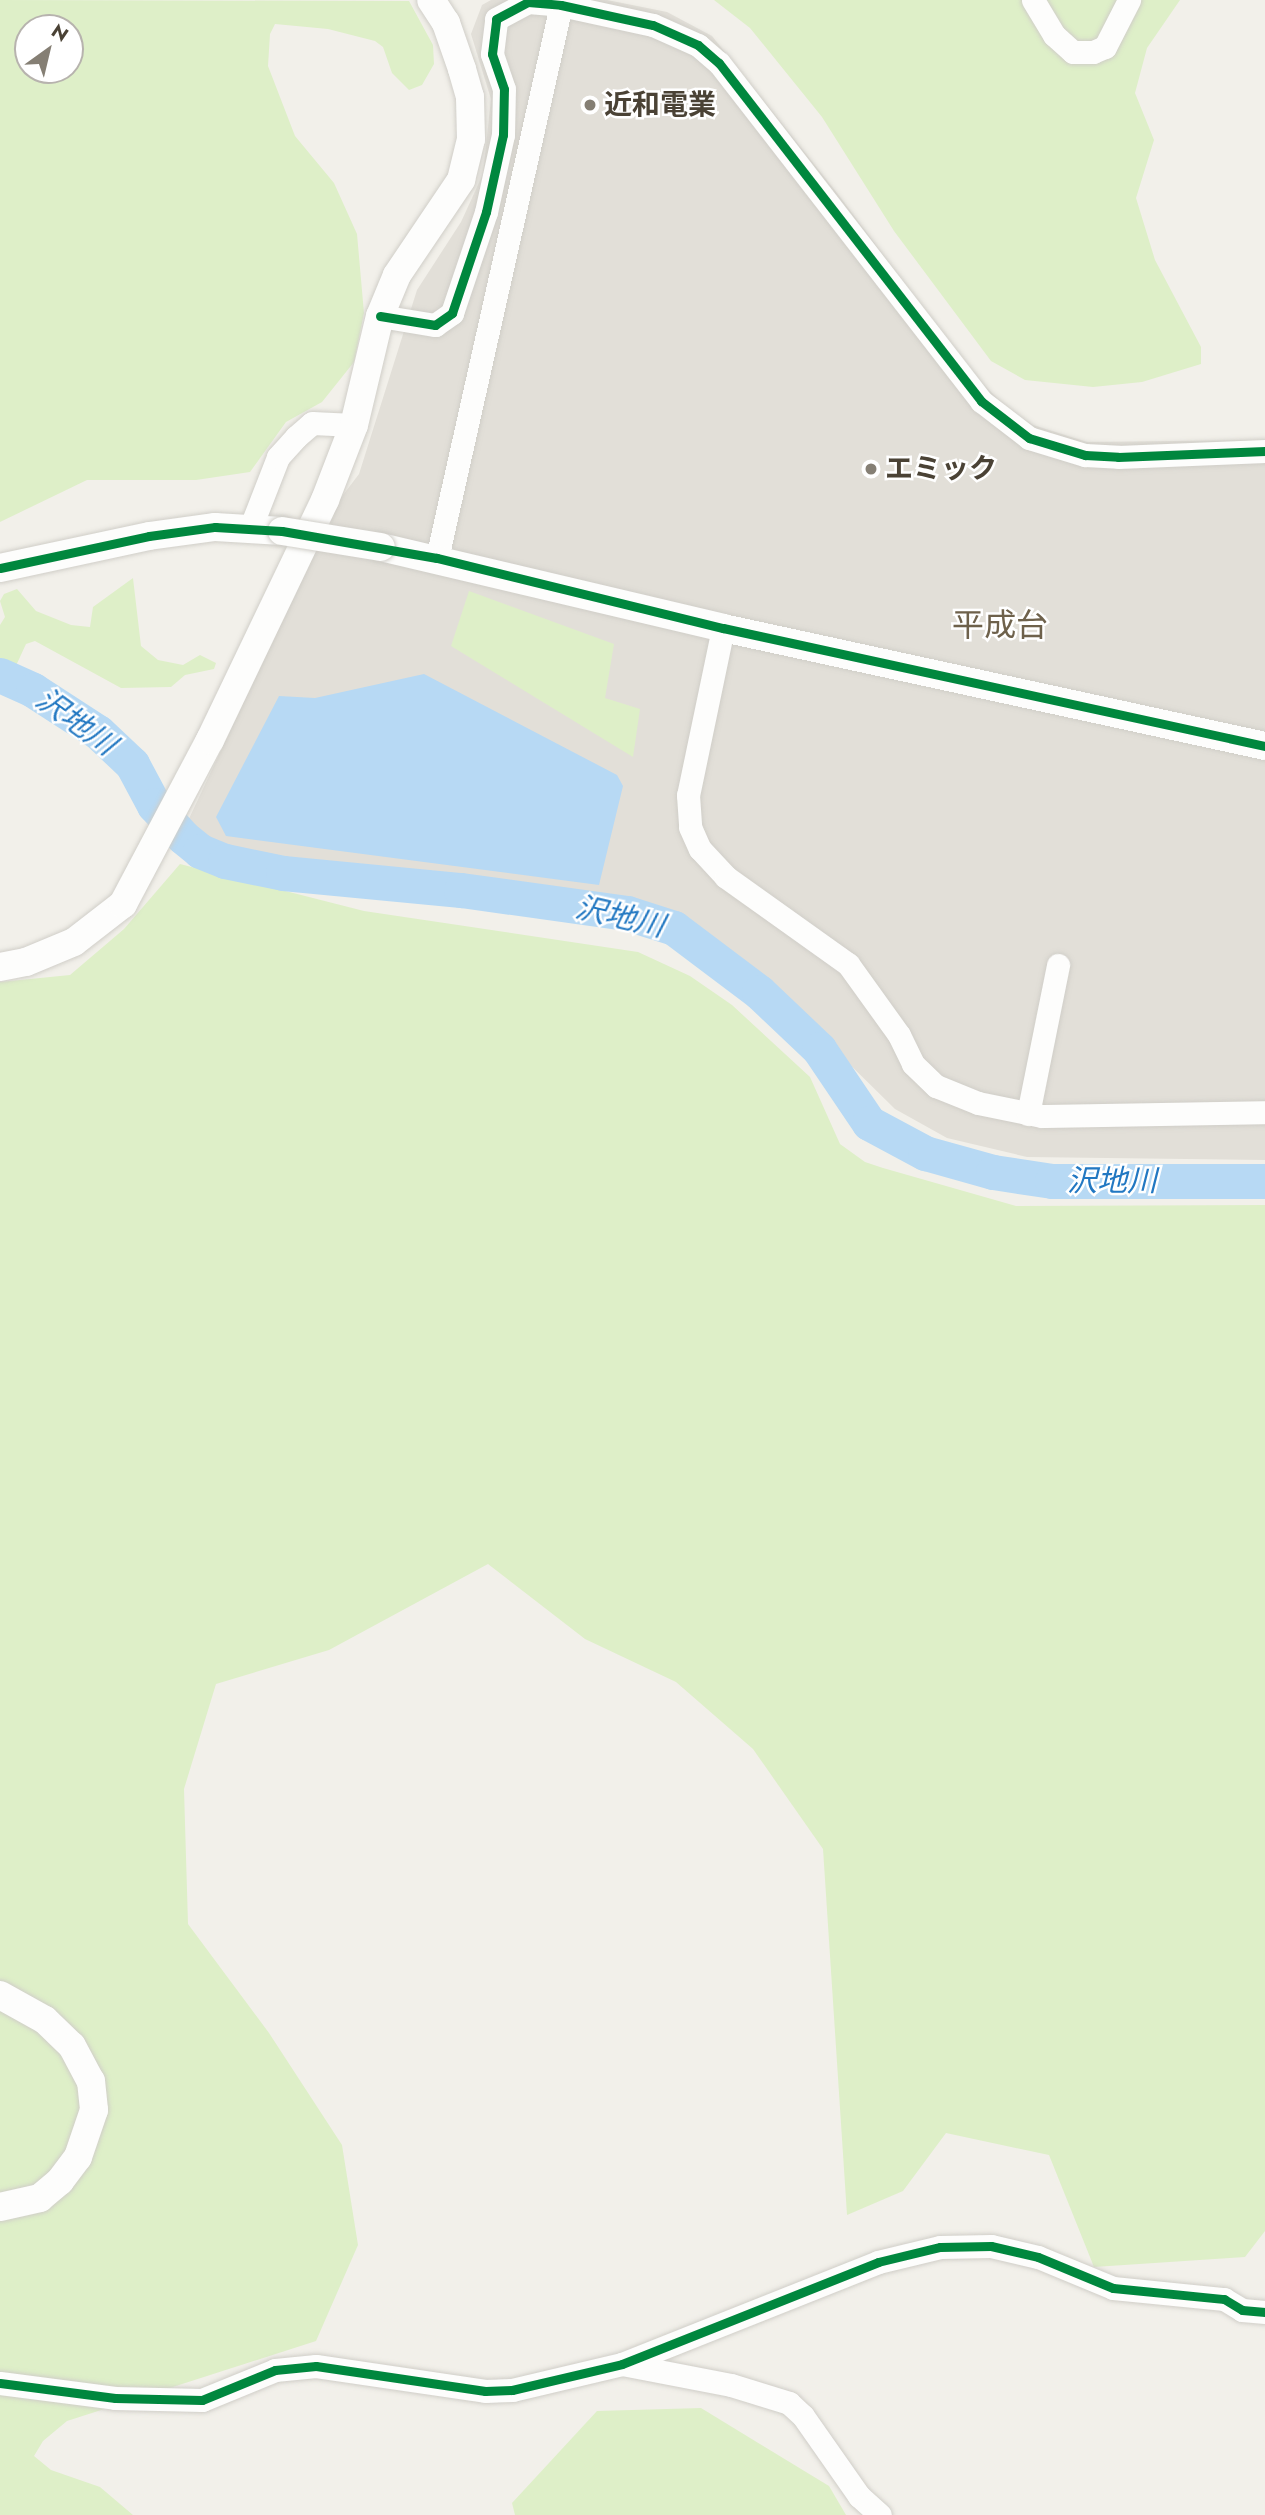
<!DOCTYPE html>
<meta charset="utf-8">
<style>
body{margin:0}
#map{position:relative;width:1265px;height:2515px;overflow:hidden;background:#f2f0ea;font-family:Jost,"Noto Sans JP",sans-serif}
div>[style]{position:absolute}
.industrial>*{inset:0;background:#e2dfd8}
.green>*{inset:0;background:#deefc8}
.water>*{inset:0;background:#b7d9f4}
.river>*{height:35px;margin:-17.5px;padding:0 17.5px;transform-origin:17.5px;border-radius:17.5px;background:#b7d9f4}
.roads{filter:drop-shadow(0 0 2px #d0cec8) drop-shadow(0 0 2px #d0cec8)}
.minor>*{height:23px;margin:-11.5px;padding:0 11.5px;transform-origin:11.5px;border-radius:11.5px;background:#fdfdfc}
.tertiary>*{height:28px;margin:-14px;padding:0 14px;transform-origin:14px;border-radius:14px;background:#fdfdfc}
.bridges{filter:drop-shadow(0 0 2px #d0cec8) drop-shadow(0 0 2px #d0cec8)}
.tertiary-bridge>*{height:28px;margin:-14px;padding:0 14px;transform-origin:14px;border-radius:14px;background:#fdfdfc}
.cycleway>*{height:9px;margin:-4.5px;padding:0 4.5px;transform-origin:4.5px;border-radius:4.5px;background:#00873e}
.dots>*{width:19px;height:19px;translate:-50% -50%;box-sizing:border-box;border:4px solid #fff;border-radius:50%}
span{translate:-50% -50%;white-space:nowrap;text-align:center;line-height:1.15;-webkit-text-stroke:5px #fff;paint-order:stroke}
.poi-label{font-size:28px;color:#4a4235;font-weight:700}
.left{translate:0 -50%;text-align:left}
.water-label{font-size:30px;color:#2278c2;font-style:italic}
.quarter-label{font-size:32px;color:#6e614b}
.north{position:absolute;left:14px;top:14px;width:70px;height:70px;box-sizing:border-box;background:#fff;border:2px solid #b7b3ae;border-radius:50%;rotate:34deg;font-size:19px;font-weight:700;line-height:28px;text-align:center;color:#4a4235}
.north::after{content:'';display:block;margin:auto;width:24px;height:32px;background:#857f74;clip-path:polygon(50% 0,100% 100%,50% 72%,0 100%)}
</style>
<div id="map">
<div class="industrial">
<div style="clip-path:polygon(491px 0,607px 0,667px 12px,712px 36px,837px 193px,970px 371px,1010px 411px,1033px 425px,1087px 442px,1265px 440px,1265px 1160px,1027px 1157px,947px 1138px,895px 1109px,769px 985px,689px 918px,615px 900px,220px 852px,199px 841px,186px 825px,337px 503px,359px 474px,417px 290px,461px 222px,483px 174px,491px 99px,471px 34px,482px 5px)"></div>
</div>
<div class="green">
<div style="clip-path:polygon(evenodd,0 0,409px 1px,433px 45px,434px 64px,422px 85px,409px 90px,392px 73px,383px 47px,375px 41px,328px 29px,275px 24px,270px 34px,268px 66px,295px 136px,334px 183px,357px 234px,364px 313px,354px 362px,322px 402px,286px 422px,250px 472px,196px 480px,87px 480px,0 522px,0 0,28px 28px,70px 28px,70px 70px,28px 70px,28px 28px)"></div>
<div style="clip-path:polygon(714px 0,1180px 0,1147px 48px,1135px 93px,1154px 140px,1136px 198px,1155px 260px,1201px 347px,1201px 364px,1142px 382px,1093px 387px,1025px 380px,991px 361px,894px 231px,822px 117px,750px 28px)"></div>
<div style="clip-path:polygon(133px 578px,141px 646px,158px 660px,183px 665px,200px 655px,216px 663px,214px 669px,185px 675px,171px 687px,121px 688px,35px 641px,26px 644px,14px 670px,0 664px,0 625px,5px 617px,0 601px,4px 594px,17px 589px,36px 611px,71px 625px,90px 627px,93px 607px)"></div>
<div style="clip-path:polygon(469px 591px,614px 644px,605px 698px,640px 709px,633px 757px,451px 646px)"></div>
<div style="clip-path:polygon(180px 864px,364px 911px,638px 952px,690px 976px,732px 1005px,810px 1077px,840px 1144px,865px 1162px,883px 1168px,1016px 1206px,1265px 1205px,1265px 2231px,1245px 2257px,1094px 2267px,1049px 2155px,946px 2133px,903px 2191px,847px 2215px,823px 1849px,753px 1749px,676px 1682px,585px 1639px,488px 1564px,329px 1650px,216px 1684px,184px 1789px,188px 1924px,269px 2033px,342px 2145px,358px 2245px,316px 2341px,67px 2421px,43px 2441px,34px 2456px,51px 2470px,100px 2487px,133px 2515px,0 2515px,0 982px,70px 975px,124px 929px)"></div>
<div style="clip-path:polygon(701px 2408px,829px 2486px,846px 2515px,515px 2515px,512px 2503px,597px 2411px)"></div>
</div>
<div class="water">
<div style="clip-path:polygon(424px 674px,617px 775px,623px 786px,599px 885px,226px 836px,216px 817px,279px 696px,315px 698px)"></div>
</div>
<div class="river">
<div style="left:0;top:675px;width:36px;rotate:24deg"></div>
<div style="left:33px;top:690px;width:77px;rotate:32.9deg"></div>
<div style="left:98px;top:732px;width:47px;rotate:43.3deg"></div>
<div style="left:132px;top:764px;width:47px;rotate:61.8deg"></div>
<div style="left:154px;top:805px;width:43px;rotate:47.8deg"></div>
<div style="left:183px;top:837px;width:22px;rotate:39deg"></div>
<div style="left:200px;top:851px;width:27px;rotate:22deg"></div>
<div style="left:225px;top:861px;width:59px;rotate:11.7deg"></div>
<div style="left:283px;top:873px;width:179px;rotate:5.5deg"></div>
<div style="left:461px;top:890px;width:168px;rotate:7.9deg"></div>
<div style="left:627px;top:913px;width:49px;rotate:17.7deg"></div>
<div style="left:674px;top:928px;width:106px;rotate:37deg"></div>
<div style="left:759px;top:992px;width:83px;rotate:43.5deg"></div>
<div style="left:819px;top:1049px;width:89px;rotate:56deg"></div>
<div style="left:869px;top:1123px;width:64px;rotate:28.2deg"></div>
<div style="left:925px;top:1153px;width:71px;rotate:15.6deg"></div>
<div style="left:993px;top:1172px;width:60px;rotate:8.7deg"></div>
<div style="left:1052px;top:1181px;width:213px"></div>
</div>
<div class="roads">
<div class="minor">
<div style="left:1033px;top:0;width:41px;rotate:59deg"></div>
<div style="left:1054px;top:35px;width:25px;rotate:42deg"></div>
<div style="left:1073px;top:52px;width:20px"></div>
<div style="left:1093px;top:52px;width:13px;rotate:-23deg"></div>
<div style="left:1105px;top:47px;width:53px;rotate:-62.9deg"></div>
<div style="left:380px;top:316px;width:56px;rotate:9.3deg"></div>
<div style="left:435px;top:325px;width:21px;rotate:-35deg"></div>
<div style="left:452px;top:313px;width:107px;rotate:-71.4deg"></div>
<div style="left:486px;top:212px;width:79px;rotate:-77.6deg"></div>
<div style="left:503px;top:135px;width:46px;rotate:-88.8deg"></div>
<div style="left:504px;top:89px;width:37px;rotate:-109deg"></div>
<div style="left:492px;top:54px;width:35px;rotate:-83deg"></div>
<div style="left:496px;top:19px;width:36px;rotate:-28deg"></div>
<div style="left:528px;top:2px;width:33px;rotate:5deg"></div>
<div style="left:561px;top:5px;width:94px;rotate:12.3deg"></div>
<div style="left:653px;top:25px;width:49px;rotate:24deg"></div>
<div style="left:698px;top:45px;width:28px;rotate:41deg"></div>
<div style="left:719px;top:63px;width:428px;rotate:52.2deg"></div>
<div style="left:981px;top:401px;width:61px;rotate:37.6deg"></div>
<div style="left:1029px;top:438px;width:59px;rotate:16.9deg"></div>
<div style="left:1085px;top:455px;width:33px;rotate:3deg"></div>
<div style="left:1118px;top:457px;width:147px;rotate:-2.3deg"></div>
<div style="left:250px;top:529px;width:77px;rotate:-68.7deg"></div>
<div style="left:278px;top:457px;width:27px;rotate:-48deg"></div>
<div style="left:296px;top:437px;width:21px;rotate:-41deg"></div>
<div style="left:312px;top:423px;width:42px;rotate:2.7deg"></div>
<div style="left:437px;top:558px;width:567px;rotate:-77.36deg"></div>
<div style="left:723px;top:628px;width:171px;rotate:101.8deg"></div>
<div style="left:688px;top:795px;width:32px;rotate:86deg"></div>
<div style="left:690px;top:827px;width:24px;rotate:66deg"></div>
<div style="left:700px;top:849px;width:38px;rotate:47deg"></div>
<div style="left:726px;top:877px;width:150px;rotate:35.5deg"></div>
<div style="left:848px;top:964px;width:87px;rotate:54.3deg"></div>
<div style="left:899px;top:1035px;width:32px;rotate:64deg"></div>
<div style="left:913px;top:1064px;width:32px;rotate:44deg"></div>
<div style="left:936px;top:1086px;width:45px;rotate:22deg"></div>
<div style="left:978px;top:1103px;width:65px;rotate:11.5deg"></div>
<div style="left:1042px;top:1116px;width:223px;rotate:-1deg"></div>
<div style="left:1028px;top:1114px;width:152px;rotate:-78.6deg"></div>
<div style="left:622px;top:2364px;width:111px;rotate:10.9deg"></div>
<div style="left:731px;top:2385px;width:61px;rotate:17.2deg"></div>
<div style="left:789px;top:2403px;width:19px;rotate:43deg"></div>
<div style="left:803px;top:2416px;width:98px;rotate:55deg"></div>
<div style="left:859px;top:2496px;width:28px;rotate:42deg"></div>
<div style="left:0;top:2383px;width:116px;rotate:7.4deg"></div>
<div style="left:115px;top:2398px;width:87px;rotate:1.3deg"></div>
<div style="left:202px;top:2400px;width:79px;rotate:-22.3deg"></div>
<div style="left:275px;top:2370px;width:41px;rotate:-5.6deg"></div>
<div style="left:316px;top:2366px;width:171px;rotate:8.4deg"></div>
<div style="left:485px;top:2391px;width:27px;rotate:-2deg"></div>
<div style="left:512px;top:2390px;width:113px;rotate:-13.3deg"></div>
<div style="left:622px;top:2364px;width:276px;rotate:-21.7deg"></div>
<div style="left:878px;top:2262px;width:64px;rotate:-13.6deg"></div>
<div style="left:940px;top:2247px;width:51px;rotate:-1.1deg"></div>
<div style="left:991px;top:2246px;width:48px;rotate:13.2deg"></div>
<div style="left:1038px;top:2257px;width:81px;rotate:22.5deg"></div>
<div style="left:1113px;top:2288px;width:112px;rotate:5.7deg"></div>
<div style="left:1224px;top:2299px;width:21px;rotate:31deg"></div>
<div style="left:1242px;top:2310px;width:23px;rotate:5deg"></div>
</div>
<div class="tertiary">
<div style="left:381px;top:547px;width:351px;rotate:13.3deg"></div>
<div style="left:723px;top:628px;width:555px;rotate:12.28deg"></div>
<div style="left:0;top:568px;width:152px;rotate:-12.1deg"></div>
<div style="left:149px;top:536px;width:67px;rotate:-7.8deg"></div>
<div style="left:215px;top:527px;width:67px;rotate:3.4deg"></div>
<div style="left:0;top:967px;width:26px;rotate:-11deg"></div>
<div style="left:26px;top:962px;width:52px;rotate:-22.6deg"></div>
<div style="left:74px;top:942px;width:62px;rotate:-37.8deg"></div>
<div style="left:123px;top:904px;width:186px;rotate:-62.1deg"></div>
<div style="left:210px;top:740px;width:266px;rotate:-64.4deg"></div>
<div style="left:325px;top:500px;width:80px;rotate:-68.9deg"></div>
<div style="left:354px;top:425px;width:112px;rotate:-76.6deg"></div>
<div style="left:380px;top:316px;width:44px;rotate:-67.5deg"></div>
<div style="left:397px;top:275px;width:115px;rotate:-56deg"></div>
<div style="left:461px;top:180px;width:42px;rotate:-76.3deg"></div>
<div style="left:471px;top:139px;width:42px;rotate:-91.4deg"></div>
<div style="left:470px;top:97px;width:29px;rotate:-106deg"></div>
<div style="left:462px;top:69px;width:49px;rotate:-109.2deg"></div>
<div style="left:446px;top:23px;width:27px;rotate:-123deg"></div>
<div style="left:0;top:1995px;width:51px;rotate:29.1deg"></div>
<div style="left:45px;top:2020px;width:37px;rotate:44deg"></div>
<div style="left:72px;top:2046px;width:40px;rotate:62deg"></div>
<div style="left:91px;top:2081px;width:29px;rotate:84deg"></div>
<div style="left:94px;top:2110px;width:50px;rotate:108.8deg"></div>
<div style="left:78px;top:2157px;width:30px;rotate:127deg"></div>
<div style="left:60px;top:2181px;width:26px;rotate:140deg"></div>
<div style="left:40px;top:2198px;width:41px;rotate:167.3deg"></div>
</div>
</div>
<div class="bridges">
<div class="tertiary-bridge">
<div style="left:282px;top:531px;width:100px;rotate:9.2deg"></div>
</div>
</div>
<div class="cycleway">
<div style="left:380px;top:316px;width:56px;rotate:9.3deg"></div>
<div style="left:435px;top:325px;width:21px;rotate:-35deg"></div>
<div style="left:452px;top:313px;width:107px;rotate:-71.4deg"></div>
<div style="left:486px;top:212px;width:79px;rotate:-77.6deg"></div>
<div style="left:503px;top:135px;width:46px;rotate:-88.8deg"></div>
<div style="left:504px;top:89px;width:37px;rotate:-109deg"></div>
<div style="left:492px;top:54px;width:35px;rotate:-83deg"></div>
<div style="left:496px;top:19px;width:36px;rotate:-28deg"></div>
<div style="left:528px;top:2px;width:33px;rotate:5deg"></div>
<div style="left:561px;top:5px;width:94px;rotate:12.3deg"></div>
<div style="left:653px;top:25px;width:49px;rotate:24deg"></div>
<div style="left:698px;top:45px;width:28px;rotate:41deg"></div>
<div style="left:719px;top:63px;width:428px;rotate:52.2deg"></div>
<div style="left:981px;top:401px;width:61px;rotate:37.6deg"></div>
<div style="left:1029px;top:438px;width:59px;rotate:16.9deg"></div>
<div style="left:1085px;top:455px;width:33px;rotate:3deg"></div>
<div style="left:1118px;top:457px;width:147px;rotate:-2.3deg"></div>
<div style="left:0;top:568px;width:152px;rotate:-12.1deg"></div>
<div style="left:149px;top:536px;width:67px;rotate:-7.8deg"></div>
<div style="left:215px;top:527px;width:67px;rotate:3.4deg"></div>
<div style="left:282px;top:531px;width:157px;rotate:9.9deg"></div>
<div style="left:437px;top:558px;width:294px;rotate:13.8deg"></div>
<div style="left:723px;top:628px;width:555px;rotate:12.28deg"></div>
<div style="left:0;top:2383px;width:116px;rotate:7.4deg"></div>
<div style="left:115px;top:2398px;width:87px;rotate:1.3deg"></div>
<div style="left:202px;top:2400px;width:79px;rotate:-22.3deg"></div>
<div style="left:275px;top:2370px;width:41px;rotate:-5.6deg"></div>
<div style="left:316px;top:2366px;width:171px;rotate:8.4deg"></div>
<div style="left:485px;top:2391px;width:27px;rotate:-2deg"></div>
<div style="left:512px;top:2390px;width:113px;rotate:-13.3deg"></div>
<div style="left:622px;top:2364px;width:276px;rotate:-21.7deg"></div>
<div style="left:878px;top:2262px;width:64px;rotate:-13.6deg"></div>
<div style="left:940px;top:2247px;width:51px;rotate:-1.1deg"></div>
<div style="left:991px;top:2246px;width:48px;rotate:13.2deg"></div>
<div style="left:1038px;top:2257px;width:81px;rotate:22.5deg"></div>
<div style="left:1113px;top:2288px;width:112px;rotate:5.7deg"></div>
<div style="left:1224px;top:2299px;width:21px;rotate:31deg"></div>
<div style="left:1242px;top:2310px;width:23px;rotate:5deg"></div>
</div>
<div class="dots">
<div style="left:590px;top:105px;background:#857f74"></div>
<div style="left:871px;top:469px;background:#857f74"></div>
</div>
<div class="poi-label">
<span class="left" style="left:604px;top:105px">近和電業</span>
<span class="left" style="left:885px;top:469px">エミック</span>
</div>
<div class="water-label">
<span style="left:76px;top:722px;rotate:36deg">沢地川</span>
<span style="left:620px;top:917px;rotate:13deg">沢地川</span>
<span style="left:1112px;top:1181px">沢地川</span>
</div>
<div class="quarter-label">
<span style="left:1000px;top:625px">平成台</span>
</div>
<div class="north">N</div>
</div>
